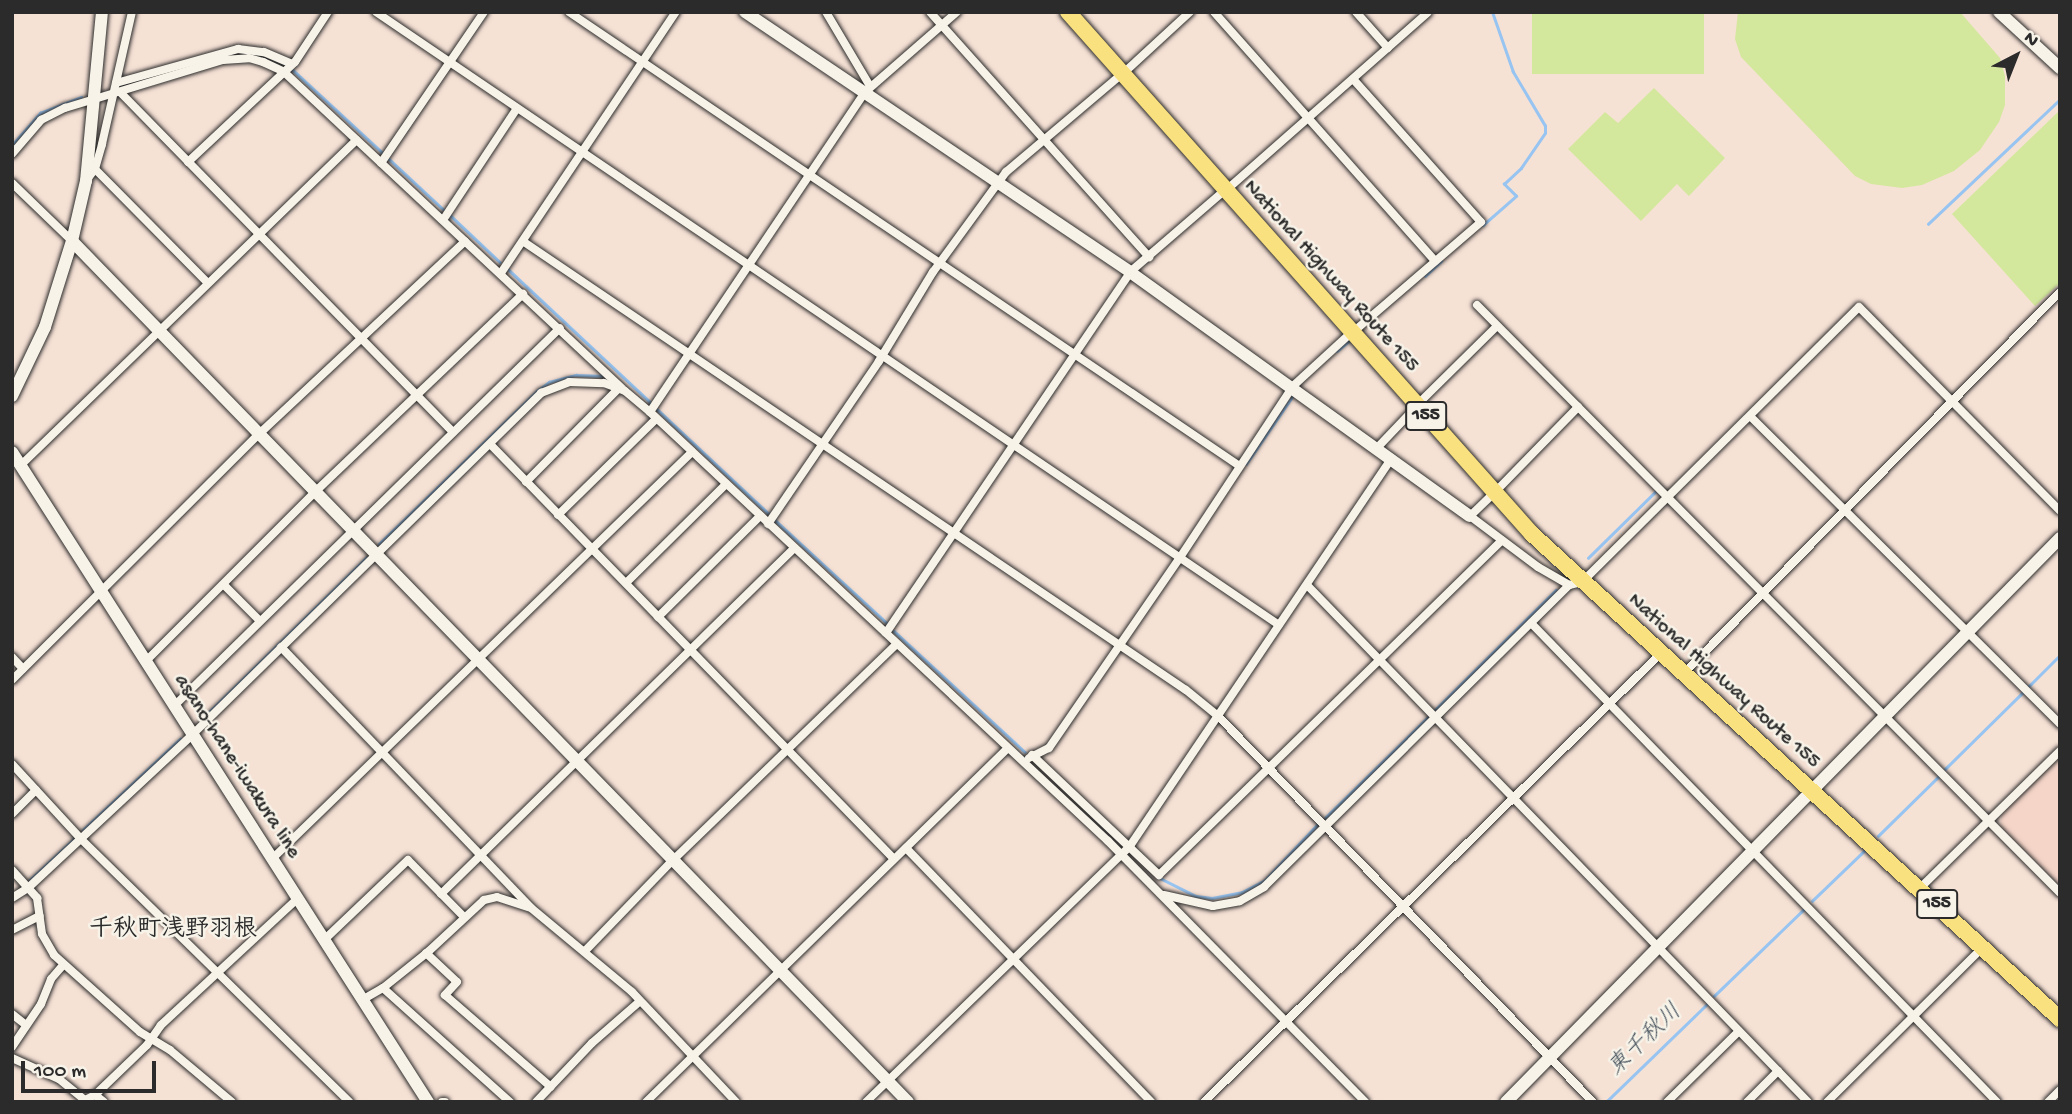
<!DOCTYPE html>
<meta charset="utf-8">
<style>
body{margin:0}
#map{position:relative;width:2072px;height:1114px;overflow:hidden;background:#f6e1d5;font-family:"Gochi Hand","Klee One",sans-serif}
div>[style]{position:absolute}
.built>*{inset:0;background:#f5d5c8}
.green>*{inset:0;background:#d4e89d;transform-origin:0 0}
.stream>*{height:2.5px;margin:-1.25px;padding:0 1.25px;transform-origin:1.25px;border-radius:1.25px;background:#97c4f1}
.roads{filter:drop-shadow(0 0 2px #2b2b2b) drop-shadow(0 0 2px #2b2b2b)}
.street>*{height:8px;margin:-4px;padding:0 4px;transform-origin:4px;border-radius:4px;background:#f7f3e8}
.secondary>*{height:12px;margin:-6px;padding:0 6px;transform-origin:6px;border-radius:6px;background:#f7f3e8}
.highway>*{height:16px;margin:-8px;padding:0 8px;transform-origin:8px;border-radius:8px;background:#fae180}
span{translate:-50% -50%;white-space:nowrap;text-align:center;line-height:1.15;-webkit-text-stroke:5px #f7f3e8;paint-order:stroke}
.shield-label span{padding:2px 5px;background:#f7f3e8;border:2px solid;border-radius:5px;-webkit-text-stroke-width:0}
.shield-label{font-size:19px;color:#2b2b2b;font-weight:700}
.street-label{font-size:21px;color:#2b2b2b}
.water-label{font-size:23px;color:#46515c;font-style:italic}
.quarter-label{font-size:24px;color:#2b2b2b;font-weight:700}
.frame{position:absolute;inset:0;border:14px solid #2b2b2b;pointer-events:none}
.north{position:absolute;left:1981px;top:21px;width:70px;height:70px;-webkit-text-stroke:5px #f7f3e8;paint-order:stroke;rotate:42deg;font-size:19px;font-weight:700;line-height:28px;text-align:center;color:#2b2b2b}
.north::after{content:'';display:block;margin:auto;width:24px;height:32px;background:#2b2b2b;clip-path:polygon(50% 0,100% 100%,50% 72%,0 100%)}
.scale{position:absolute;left:21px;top:1061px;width:135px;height:32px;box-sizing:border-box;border:4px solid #2b2b2b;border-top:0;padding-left:9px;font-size:21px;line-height:24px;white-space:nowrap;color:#2b2b2b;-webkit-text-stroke:5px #f7f3e8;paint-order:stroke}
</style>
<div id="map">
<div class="built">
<div style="clip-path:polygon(2060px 757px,2060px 886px,2000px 826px,2002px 813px)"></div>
</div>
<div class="green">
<div style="left:1532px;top:12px;width:172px;height:62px"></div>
<div style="clip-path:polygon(1738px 12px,1960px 12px,2000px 58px,2005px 76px,2005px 105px,1999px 122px,1980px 150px,1954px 171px,1922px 185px,1902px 188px,1871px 184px,1855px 176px,1741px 57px,1735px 39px)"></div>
<div style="clip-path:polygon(1654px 88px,1725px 158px,1689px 196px,1677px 184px,1641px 221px,1568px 149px,1605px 112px,1618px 123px)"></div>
<div style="clip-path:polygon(2060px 110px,2060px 283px,2035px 306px,1952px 214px)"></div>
</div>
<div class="stream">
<div style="left:293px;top:70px;width:121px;rotate:42.7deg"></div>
<div style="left:12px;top:145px;width:43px;rotate:-48.8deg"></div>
<div style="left:40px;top:113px;width:44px;rotate:-21.3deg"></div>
<div style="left:388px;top:158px;width:75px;rotate:42.8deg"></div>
<div style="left:449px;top:214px;width:70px;rotate:43.3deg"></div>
<div style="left:1928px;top:224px;width:182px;rotate:-43.4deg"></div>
<div style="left:1483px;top:225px;width:44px;rotate:-41.3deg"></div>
<div style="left:1516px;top:196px;width:17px;rotate:-135deg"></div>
<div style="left:1504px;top:184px;width:23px;rotate:-43deg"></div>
<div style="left:1521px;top:168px;width:42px;rotate:-55.6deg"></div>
<div style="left:1545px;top:133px;width:7px;rotate:-90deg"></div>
<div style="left:1545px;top:126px;width:63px;rotate:-120.7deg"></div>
<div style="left:1513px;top:72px;width:64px;rotate:-109.3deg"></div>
<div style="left:508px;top:269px;width:196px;rotate:43.1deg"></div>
<div style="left:1425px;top:276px;width:22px;rotate:-43deg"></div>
<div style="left:1337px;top:351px;width:17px;rotate:-40deg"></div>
<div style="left:657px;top:409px;width:152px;rotate:43.1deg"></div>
<div style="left:1246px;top:464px;width:81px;rotate:-55.5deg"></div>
<div style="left:775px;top:520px;width:154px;rotate:42.6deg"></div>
<div style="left:379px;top:544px;width:220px;rotate:-44.1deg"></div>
<div style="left:537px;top:391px;width:15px;rotate:-37deg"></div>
<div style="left:549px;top:382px;width:28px;rotate:-15deg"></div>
<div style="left:576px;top:375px;width:29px;rotate:2deg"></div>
<div style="left:1588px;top:558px;width:94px;rotate:-44.6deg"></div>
<div style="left:894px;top:631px;width:178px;rotate:42.7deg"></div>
<div style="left:2029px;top:686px;width:44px;rotate:-45deg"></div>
<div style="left:1435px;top:710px;width:170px;rotate:-44.8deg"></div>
<div style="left:200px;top:721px;width:233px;rotate:-44.5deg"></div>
<div style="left:1945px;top:769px;width:110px;rotate:-44.6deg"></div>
<div style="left:1325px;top:818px;width:146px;rotate:-44.4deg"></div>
<div style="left:83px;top:830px;width:133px;rotate:-43.2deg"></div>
<div style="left:1878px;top:836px;width:88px;rotate:-44.5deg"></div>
<div style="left:1160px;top:878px;width:40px;rotate:26.6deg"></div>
<div style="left:1196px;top:896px;width:16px;rotate:7deg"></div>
<div style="left:1212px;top:898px;width:31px;rotate:-11deg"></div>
<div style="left:1242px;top:892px;width:25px;rotate:-27deg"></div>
<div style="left:1264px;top:881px;width:77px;rotate:-46.6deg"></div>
<div style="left:30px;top:880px;width:63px;rotate:-43.1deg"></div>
<div style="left:1812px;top:901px;width:75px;rotate:-43.9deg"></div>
<div style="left:1714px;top:996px;width:127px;rotate:-44deg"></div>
<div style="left:1606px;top:1102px;width:142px;rotate:-44.1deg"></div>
</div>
<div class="roads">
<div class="street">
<div style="left:376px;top:12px;width:1091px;rotate:34.17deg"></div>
<div style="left:569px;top:12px;width:808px;rotate:34.1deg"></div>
<div style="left:826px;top:12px;width:86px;rotate:59.3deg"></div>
<div style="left:930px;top:12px;width:329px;rotate:48.2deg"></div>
<div style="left:1214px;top:12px;width:333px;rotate:48.4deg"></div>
<div style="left:1356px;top:12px;width:48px;rotate:48.4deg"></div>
<div style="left:1129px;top:68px;width:83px;rotate:-42.6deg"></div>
<div style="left:1353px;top:79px;width:192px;rotate:48.2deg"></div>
<div style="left:1481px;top:222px;width:161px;rotate:139.3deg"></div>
<div style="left:116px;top:83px;width:127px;rotate:-15.6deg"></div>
<div style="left:238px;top:49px;width:26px;rotate:7deg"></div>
<div style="left:264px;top:52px;width:30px;rotate:23deg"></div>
<div style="left:120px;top:92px;width:476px;rotate:45.6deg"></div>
<div style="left:12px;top:154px;width:45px;rotate:-49.5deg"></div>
<div style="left:41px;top:120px;width:27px;rotate:-27deg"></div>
<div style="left:65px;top:108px;width:165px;rotate:-16.9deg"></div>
<div style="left:223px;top:60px;width:26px;rotate:-4deg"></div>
<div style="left:249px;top:58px;width:15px;rotate:16deg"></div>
<div style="left:263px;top:62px;width:23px;rotate:25deg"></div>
<div style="left:284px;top:72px;width:463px;rotate:43.1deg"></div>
<div style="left:188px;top:162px;width:146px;rotate:-43.1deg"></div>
<div style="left:295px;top:62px;width:60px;rotate:-56.6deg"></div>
<div style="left:381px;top:163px;width:183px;rotate:-55.7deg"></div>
<div style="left:95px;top:169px;width:159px;rotate:45.3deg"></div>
<div style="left:88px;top:178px;width:11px;rotate:-52deg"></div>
<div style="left:95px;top:169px;width:26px;rotate:-74deg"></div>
<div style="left:102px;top:144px;width:135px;rotate:-77.2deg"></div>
<div style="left:12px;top:183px;width:83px;rotate:44deg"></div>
<div style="left:1232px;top:185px;width:261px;rotate:-41.4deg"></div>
<div style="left:443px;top:220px;width:134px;rotate:-56.5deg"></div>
<div style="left:524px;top:242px;width:799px;rotate:34.09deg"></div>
<div style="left:1186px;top:690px;width:41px;rotate:39.1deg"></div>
<div style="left:1218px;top:716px;width:538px;rotate:45.83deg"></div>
<div style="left:501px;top:273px;width:314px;rotate:-56.2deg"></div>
<div style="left:1477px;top:305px;width:828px;rotate:45.24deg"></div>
<div style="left:1422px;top:400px;width:105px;rotate:-44.6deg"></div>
<div style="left:650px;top:412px;width:384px;rotate:-56.1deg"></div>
<div style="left:864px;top:93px;width:123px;rotate:-41.1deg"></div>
<div style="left:1751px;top:417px;width:436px;rotate:44.8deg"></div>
<div style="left:490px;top:444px;width:579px;rotate:45.77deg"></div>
<div style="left:1377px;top:448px;width:58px;rotate:-46.4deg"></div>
<div style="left:21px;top:465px;width:467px;rotate:-44.1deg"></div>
<div style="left:526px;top:482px;width:132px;rotate:-45.3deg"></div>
<div style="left:1500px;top:487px;width:112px;rotate:-45.7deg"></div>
<div style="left:1494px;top:493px;width:33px;rotate:136deg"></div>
<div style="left:1470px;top:516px;width:85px;rotate:36.9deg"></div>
<div style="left:1538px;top:567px;width:36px;rotate:30deg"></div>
<div style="left:1569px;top:585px;width:13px;rotate:-13deg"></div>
<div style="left:1582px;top:582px;width:390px;rotate:-44.8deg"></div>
<div style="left:1859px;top:307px;width:286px;rotate:45.4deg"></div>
<div style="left:558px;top:515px;width:137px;rotate:-44.4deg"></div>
<div style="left:768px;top:524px;width:197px;rotate:-55.7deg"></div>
<div style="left:879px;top:361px;width:104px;rotate:-58.8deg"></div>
<div style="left:933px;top:272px;width:124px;rotate:-53.9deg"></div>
<div style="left:1006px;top:172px;width:152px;rotate:-40.2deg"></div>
<div style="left:626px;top:583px;width:141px;rotate:-44.7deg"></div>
<div style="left:224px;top:585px;width:49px;rotate:45deg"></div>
<div style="left:1307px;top:585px;width:720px;rotate:45.9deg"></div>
<div style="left:658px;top:617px;width:144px;rotate:-44.7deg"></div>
<div style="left:1531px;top:623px;width:668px;rotate:45.79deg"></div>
<div style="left:886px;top:633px;width:436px;rotate:-55.9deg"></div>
<div style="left:1130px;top:272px;width:125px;rotate:-40.8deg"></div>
<div style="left:281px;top:647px;width:361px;rotate:46.2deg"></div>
<div style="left:531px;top:908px;width:131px;rotate:39.7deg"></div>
<div style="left:632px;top:992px;width:151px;rotate:46.6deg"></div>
<div style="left:12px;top:657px;width:16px;rotate:47deg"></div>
<div style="left:145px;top:662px;width:242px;rotate:-45deg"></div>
<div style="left:316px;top:491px;width:286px;rotate:-43.6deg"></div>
<div style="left:1688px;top:669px;width:530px;rotate:-45.38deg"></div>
<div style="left:12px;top:680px;width:349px;rotate:-44.9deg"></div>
<div style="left:259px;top:434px;width:282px;rotate:-43.1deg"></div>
<div style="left:174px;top:706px;width:540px;rotate:-44.4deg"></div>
<div style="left:1032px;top:755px;width:175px;rotate:43.4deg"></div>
<div style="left:1159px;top:875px;width:479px;rotate:-44.3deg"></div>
<div style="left:1029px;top:758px;width:22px;rotate:-27deg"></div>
<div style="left:1049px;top:748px;width:229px;rotate:-55.5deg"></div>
<div style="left:1179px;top:559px;width:207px;rotate:-56.6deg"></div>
<div style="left:1293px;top:386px;width:80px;rotate:-42.5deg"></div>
<div style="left:12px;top:764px;width:102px;rotate:47.4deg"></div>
<div style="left:81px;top:839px;width:376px;rotate:44.4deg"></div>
<div style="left:12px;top:814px;width:34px;rotate:-45deg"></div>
<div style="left:906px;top:848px;width:353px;rotate:46deg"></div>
<div style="left:272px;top:859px;width:585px;rotate:-44.1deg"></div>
<div style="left:12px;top:870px;width:38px;rotate:48deg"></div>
<div style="left:37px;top:898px;width:36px;rotate:82deg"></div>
<div style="left:42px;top:934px;width:24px;rotate:60deg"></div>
<div style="left:54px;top:955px;width:115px;rotate:41.8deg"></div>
<div style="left:140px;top:1032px;width:35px;rotate:31deg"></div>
<div style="left:170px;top:1050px;width:81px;rotate:40deg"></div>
<div style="left:1920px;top:888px;width:196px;rotate:-44.4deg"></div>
<div style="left:441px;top:894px;width:494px;rotate:-44.4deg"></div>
<div style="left:1164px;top:895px;width:50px;rotate:12.7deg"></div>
<div style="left:1213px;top:906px;width:27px;rotate:-10deg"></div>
<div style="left:1240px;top:901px;width:28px;rotate:-30deg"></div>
<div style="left:1264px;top:887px;width:429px;rotate:-44.7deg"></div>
<div style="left:12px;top:898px;width:19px;rotate:-32deg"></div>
<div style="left:28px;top:888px;width:224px;rotate:-43deg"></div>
<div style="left:192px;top:735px;width:489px;rotate:-44.4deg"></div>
<div style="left:541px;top:393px;width:30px;rotate:-21deg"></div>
<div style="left:569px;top:382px;width:35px;rotate:2deg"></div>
<div style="left:604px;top:383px;width:22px;rotate:21deg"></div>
<div style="left:625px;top:391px;width:33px;rotate:40deg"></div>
<div style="left:650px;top:412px;width:628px;rotate:43.13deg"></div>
<div style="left:1108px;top:841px;width:366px;rotate:45.4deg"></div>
<div style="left:12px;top:930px;width:31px;rotate:-27deg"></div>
<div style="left:324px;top:940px;width:116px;rotate:-43.6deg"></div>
<div style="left:408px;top:860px;width:80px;rotate:45.5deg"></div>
<div style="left:585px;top:951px;width:127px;rotate:-46deg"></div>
<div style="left:673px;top:860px;width:311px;rotate:-44deg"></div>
<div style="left:426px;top:953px;width:42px;rotate:43.1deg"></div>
<div style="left:457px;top:982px;width:18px;rotate:133deg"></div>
<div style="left:445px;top:995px;width:140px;rotate:41deg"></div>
<div style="left:383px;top:988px;width:171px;rotate:41.9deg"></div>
<div style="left:362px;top:1000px;width:24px;rotate:-30deg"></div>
<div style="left:383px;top:988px;width:59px;rotate:-38.8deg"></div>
<div style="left:429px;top:951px;width:75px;rotate:-42.8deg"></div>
<div style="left:484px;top:900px;width:13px;rotate:-13deg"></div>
<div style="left:497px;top:897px;width:33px;rotate:18deg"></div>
<div style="left:12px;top:1014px;width:18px;rotate:38deg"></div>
<div style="left:12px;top:1047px;width:52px;rotate:-56deg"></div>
<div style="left:41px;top:1004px;width:27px;rotate:-68deg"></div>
<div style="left:51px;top:979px;width:18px;rotate:-49deg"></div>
<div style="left:12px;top:1058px;width:51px;rotate:24.1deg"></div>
<div style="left:59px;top:1079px;width:33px;rotate:39deg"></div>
<div style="left:85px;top:1100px;width:11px;rotate:-27deg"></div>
<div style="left:95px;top:1095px;width:72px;rotate:-43.9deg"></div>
<div style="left:147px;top:1045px;width:24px;rotate:-55deg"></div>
<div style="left:161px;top:1025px;width:185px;rotate:-42.8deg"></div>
<div style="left:95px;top:1095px;width:11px;rotate:38deg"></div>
<div style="left:442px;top:1102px;width:3px"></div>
<div style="left:536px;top:1102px;width:81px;rotate:-46.5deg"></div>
<div style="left:592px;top:1043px;width:62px;rotate:-41.1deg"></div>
<div style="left:646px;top:1102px;width:506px;rotate:-44.36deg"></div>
<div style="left:866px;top:1102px;width:368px;rotate:-44.1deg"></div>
<div style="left:1130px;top:846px;width:468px;rotate:-56deg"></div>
<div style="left:1204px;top:1102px;width:639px;rotate:-44.49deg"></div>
<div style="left:1667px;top:1102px;width:101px;rotate:-44.6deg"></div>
<div style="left:1747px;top:1102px;width:44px;rotate:-45deg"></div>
<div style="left:1827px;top:1102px;width:220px;rotate:-44.8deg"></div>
<div style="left:2048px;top:1102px;width:17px;rotate:-45deg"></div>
</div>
<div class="secondary">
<div style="left:745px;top:12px;width:465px;rotate:34deg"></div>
<div style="left:1130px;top:272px;width:418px;rotate:35.7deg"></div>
<div style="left:1999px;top:12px;width:83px;rotate:42.6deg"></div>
<div style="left:72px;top:241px;width:1200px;rotate:45.84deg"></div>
<div style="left:12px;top:396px;width:76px;rotate:-64.4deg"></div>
<div style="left:45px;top:327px;width:90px;rotate:-72.6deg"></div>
<div style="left:72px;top:241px;width:62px;rotate:-76.9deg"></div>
<div style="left:86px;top:181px;width:170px;rotate:-84.6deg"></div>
<div style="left:12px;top:452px;width:772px;rotate:57.38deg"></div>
<div style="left:1506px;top:1102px;width:791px;rotate:-45.51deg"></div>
</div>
<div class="highway">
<div style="left:1068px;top:12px;width:698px;rotate:48.37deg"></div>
<div style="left:1532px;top:534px;width:717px;rotate:42.57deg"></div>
</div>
</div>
<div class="shield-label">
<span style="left:1426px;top:416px">155</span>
<span style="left:1937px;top:904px">155</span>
</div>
<div class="street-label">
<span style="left:1330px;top:277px;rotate:48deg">National Highway Route 155</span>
<span style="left:1723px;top:682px;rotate:42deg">National Highway Route 155</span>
<span style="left:236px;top:767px;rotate:57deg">asano-hane-iwakura line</span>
</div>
<div class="water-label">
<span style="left:1646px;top:1041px;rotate:-44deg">東千秋川</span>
</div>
<div class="quarter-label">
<span style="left:173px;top:931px">千秋町浅野羽根</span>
</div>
<div class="frame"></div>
<div class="north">N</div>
<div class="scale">100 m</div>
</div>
